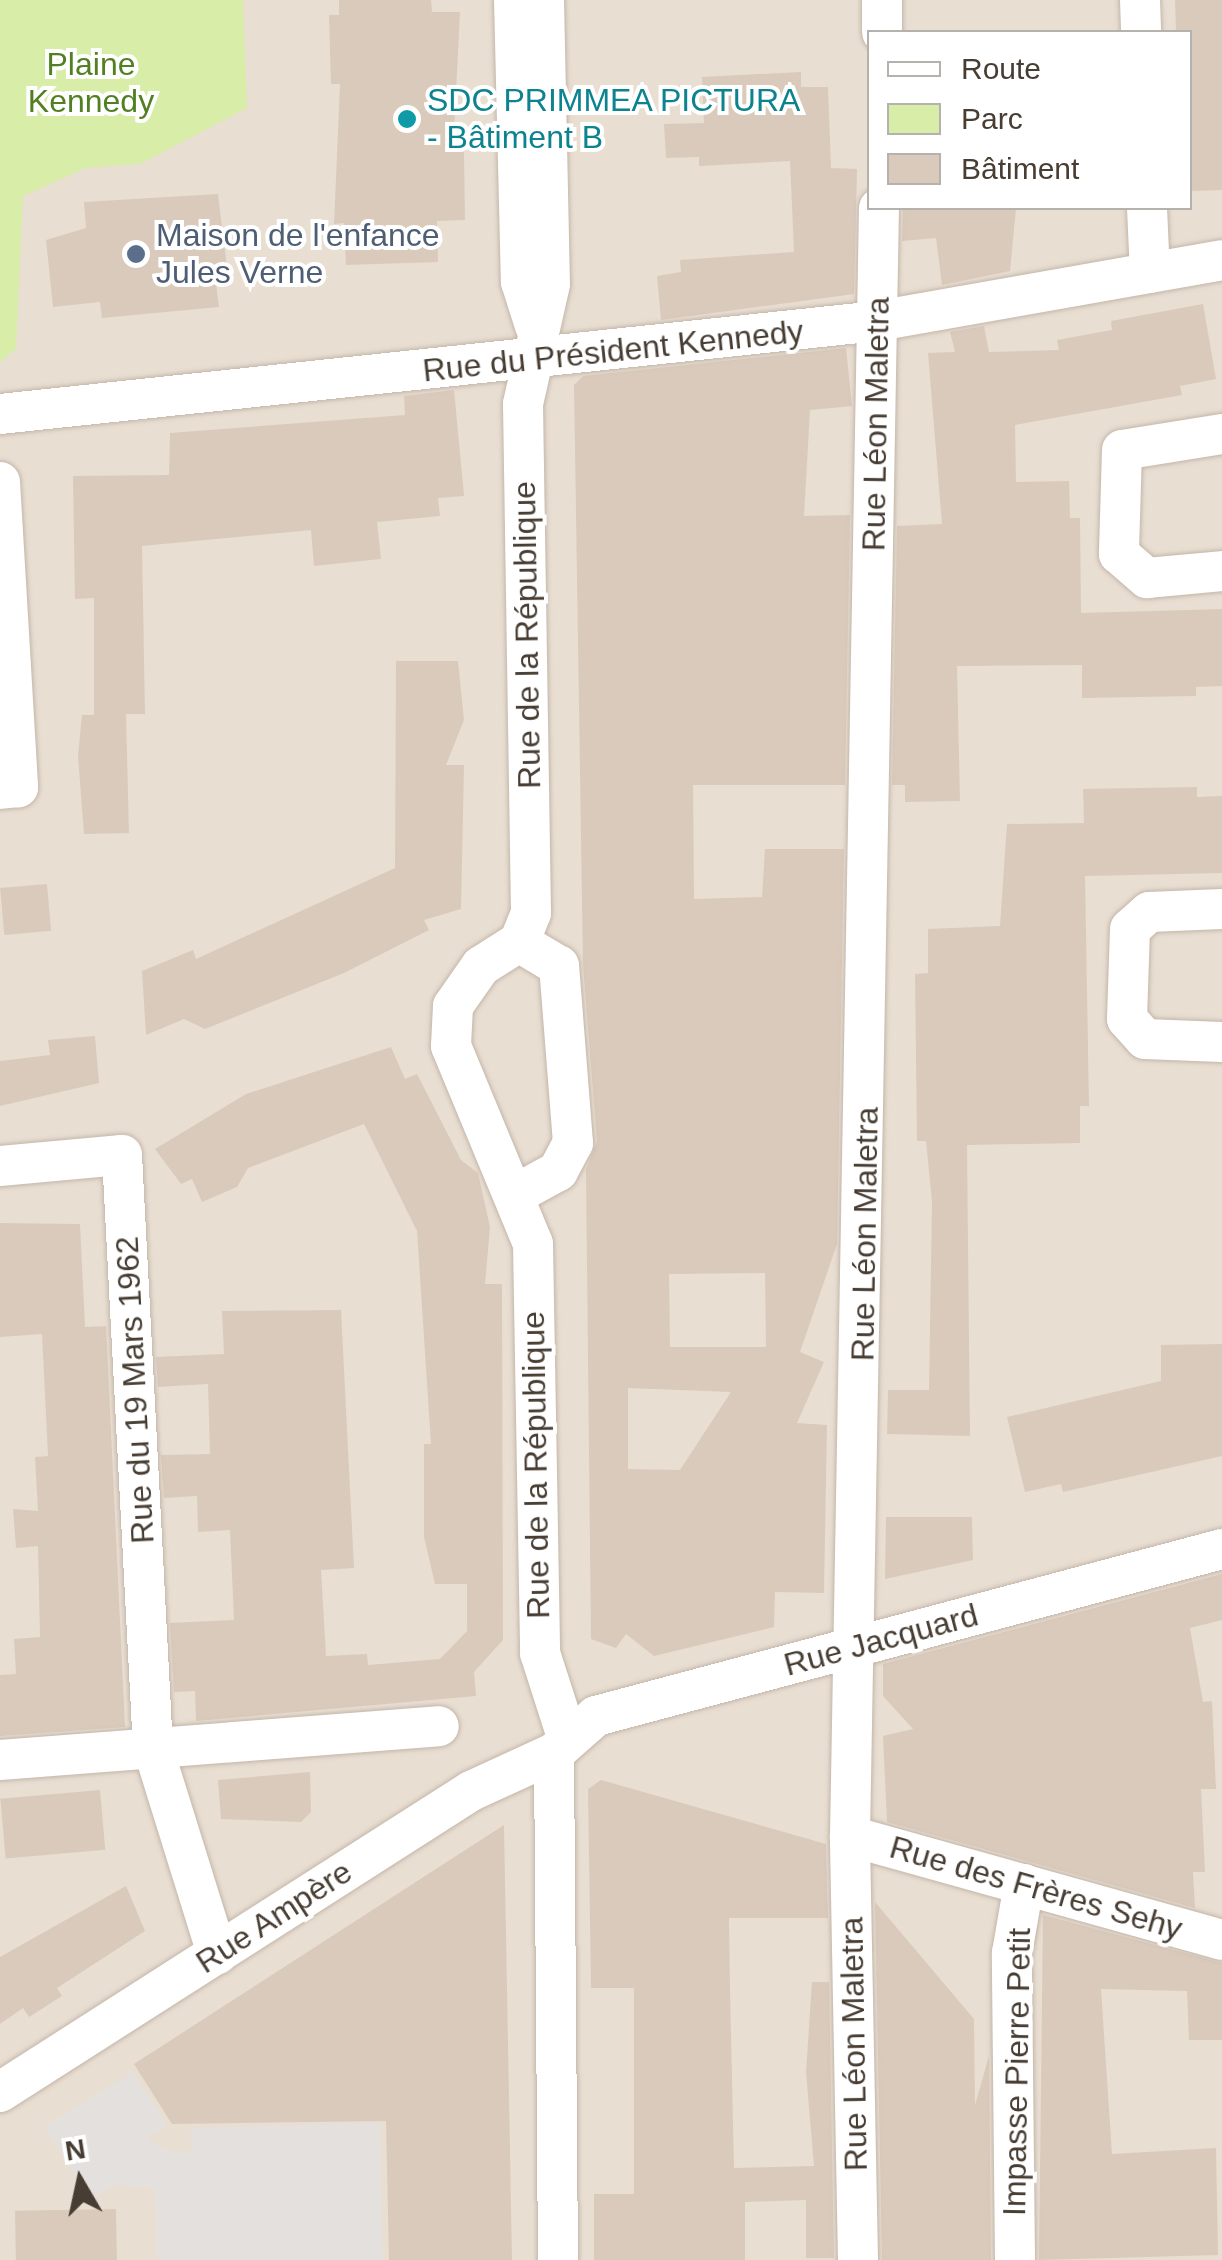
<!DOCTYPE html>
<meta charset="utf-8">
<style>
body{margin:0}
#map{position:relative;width:1222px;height:2260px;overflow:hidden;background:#f4ede4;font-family:Helvetica,sans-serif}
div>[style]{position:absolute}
.residential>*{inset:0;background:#e9ded2}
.green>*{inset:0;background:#d7eda8}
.parking>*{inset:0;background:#e4e0dd}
.building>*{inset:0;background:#dacabc;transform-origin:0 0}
.roads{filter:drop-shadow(0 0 2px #c3b6a9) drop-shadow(0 0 2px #c3b6a9)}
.street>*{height:40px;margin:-20px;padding:0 20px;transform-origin:20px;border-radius:20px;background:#fff}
.dots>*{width:28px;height:28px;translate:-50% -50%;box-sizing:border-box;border:5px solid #fff;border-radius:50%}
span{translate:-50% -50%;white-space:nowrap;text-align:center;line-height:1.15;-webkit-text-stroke:8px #fff;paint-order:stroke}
.park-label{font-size:32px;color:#517f21}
.culture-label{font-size:32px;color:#0d838f}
.left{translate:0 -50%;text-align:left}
.service-label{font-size:32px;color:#4e5e75}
.street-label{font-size:32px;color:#473d33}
.legend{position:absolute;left:867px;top:30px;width:325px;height:180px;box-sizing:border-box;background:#fff;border:2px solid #b5b1ad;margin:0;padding:12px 18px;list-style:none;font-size:30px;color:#473d33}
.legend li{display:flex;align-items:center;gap:20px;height:50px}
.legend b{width:50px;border:2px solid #b5b1ad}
.north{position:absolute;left:30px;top:2130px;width:100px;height:100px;-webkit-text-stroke:8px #fff;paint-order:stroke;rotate:351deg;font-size:28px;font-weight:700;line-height:40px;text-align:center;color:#473d33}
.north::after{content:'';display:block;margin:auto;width:35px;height:45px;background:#473d33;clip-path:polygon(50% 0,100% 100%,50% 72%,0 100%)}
</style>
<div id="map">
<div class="residential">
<div style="clip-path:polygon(evenodd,0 0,1222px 0,1222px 2260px,0 2260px,0 0,870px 32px,1190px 32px,1190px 208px,870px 208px,870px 32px)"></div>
</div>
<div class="green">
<div style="clip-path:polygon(0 0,243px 0,247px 108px,140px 164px,86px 168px,23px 196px,16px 349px,0 362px)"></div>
</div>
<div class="parking">
<div style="clip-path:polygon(133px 2072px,167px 2125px,146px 2139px,167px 2151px,191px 2153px,191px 2128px,380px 2123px,383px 2260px,157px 2260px,155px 2188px,114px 2185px,91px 2200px,44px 2127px)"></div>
</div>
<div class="building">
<div style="clip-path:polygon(339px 0,431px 0,432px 12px,460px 12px,453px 152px,464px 152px,465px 220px,437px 221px,438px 262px,346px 265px,344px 223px,334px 224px,340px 84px,331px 84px,329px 15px,339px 15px)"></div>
<div style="clip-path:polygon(1175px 0,1222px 0,1222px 190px,1190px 191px,1190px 32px,1176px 32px)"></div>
<div style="clip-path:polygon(801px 72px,801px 87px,828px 87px,831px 168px,857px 169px,854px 294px,661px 320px,657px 276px,681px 272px,680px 260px,794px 252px,790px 161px,699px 166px,699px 157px,666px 158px,664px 124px,704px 123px,702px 77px)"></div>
<div style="clip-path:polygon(218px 194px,227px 267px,214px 268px,219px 307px,102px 318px,100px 302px,53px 307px,46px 240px,86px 228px,84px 202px)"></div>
<div style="clip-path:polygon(903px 208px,1016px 208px,1010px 271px,942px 285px,936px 238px,902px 241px)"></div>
<div style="clip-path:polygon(1203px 304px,1216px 379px,1180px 386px,1182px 395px,1015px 425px,1016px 482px,1069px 481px,1070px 518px,1080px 518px,1081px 613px,1222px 609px,1222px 686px,1196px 687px,1196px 696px,1082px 698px,1082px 665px,957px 666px,960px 801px,905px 802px,905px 785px,892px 785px,897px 526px,942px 524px,928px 353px,955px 352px,950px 332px,984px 326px,989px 352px,1059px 350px,1057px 340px,1112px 330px,1111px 321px)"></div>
<div style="clip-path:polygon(evenodd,846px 348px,852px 406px,810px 410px,804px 516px,850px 515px,845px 785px,693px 785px,694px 899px,762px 897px,765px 849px,844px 849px,837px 1244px,800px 1352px,824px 1362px,797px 1423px,827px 1425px,824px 1593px,775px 1592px,774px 1627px,654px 1656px,626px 1634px,616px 1648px,591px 1639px,586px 1170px,597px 1141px,583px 965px,574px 385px,583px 376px,846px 348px,765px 1273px,766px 1347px,670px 1347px,669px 1274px,765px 1273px,846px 348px,628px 1388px,731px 1392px,680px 1470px,628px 1469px,628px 1388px)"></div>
<div style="clip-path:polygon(454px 390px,464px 496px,438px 498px,440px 516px,377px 522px,381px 559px,314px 566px,311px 530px,142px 546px,145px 714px,126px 714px,129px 833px,84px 834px,78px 756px,82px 715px,94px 715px,94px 598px,75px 599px,73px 476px,169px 475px,170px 433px,405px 415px,404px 396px)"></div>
<div style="clip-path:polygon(396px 661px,458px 661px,464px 720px,446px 765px,464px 765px,461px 909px,424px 920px,429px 930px,344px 973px,205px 1029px,184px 1019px,146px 1035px,142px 971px,193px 950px,196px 959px,395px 868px)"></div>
<div style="clip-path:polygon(1197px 787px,1197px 797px,1222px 796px,1222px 873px,1085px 876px,1089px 1106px,1080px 1106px,1080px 1143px,967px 1145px,970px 1436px,887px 1434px,888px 1390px,929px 1390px,932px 1202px,926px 1141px,917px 1141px,915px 974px,928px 973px,928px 929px,1000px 926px,1007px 824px,1084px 823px,1083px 789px)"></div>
<div style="left:47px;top:884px;width:47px;height:47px;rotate:85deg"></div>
<div style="clip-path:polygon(95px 1036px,99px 1083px,0 1106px,0 1061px,50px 1055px,48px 1040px)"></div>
<div style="clip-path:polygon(391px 1047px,405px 1079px,417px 1074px,461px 1160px,478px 1173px,490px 1227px,485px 1284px,502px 1284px,503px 1640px,474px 1672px,476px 1696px,196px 1721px,195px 1691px,174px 1692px,170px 1623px,234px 1620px,230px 1530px,198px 1532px,197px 1496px,164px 1498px,161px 1455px,210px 1454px,208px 1384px,158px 1387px,156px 1357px,224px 1354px,222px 1311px,341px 1310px,354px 1568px,321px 1570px,326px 1656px,367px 1654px,368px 1665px,440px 1659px,467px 1631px,467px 1584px,435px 1584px,424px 1537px,424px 1444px,431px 1444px,417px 1231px,364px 1124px,248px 1168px,237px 1187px,202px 1202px,192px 1179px,181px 1184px,155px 1149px,246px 1094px)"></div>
<div style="clip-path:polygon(0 1223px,80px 1224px,85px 1327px,106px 1326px,125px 1727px,0 1736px,0 1675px,16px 1674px,14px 1639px,40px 1637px,38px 1546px,16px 1548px,13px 1509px,38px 1511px,35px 1457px,48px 1456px,42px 1334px,0 1337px)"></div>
<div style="clip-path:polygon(1222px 1344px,1222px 1456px,1063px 1492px,1061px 1484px,1025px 1492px,1007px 1417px,1161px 1381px,1161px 1345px)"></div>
<div style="clip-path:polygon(886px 1517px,972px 1517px,973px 1560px,885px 1579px)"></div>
<div style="clip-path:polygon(1222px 1574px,1222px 1620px,1190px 1628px,1203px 1702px,1212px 1701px,1216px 1789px,1201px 1789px,1205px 1872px,1193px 1872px,1195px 1908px,887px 1822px,883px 1736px,913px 1729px,883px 1696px,883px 1664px)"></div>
<div style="clip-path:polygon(310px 1772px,311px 1812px,301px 1822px,221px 1819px,218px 1780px)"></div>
<div style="clip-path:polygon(601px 1780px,826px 1844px,828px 1918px,729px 1918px,730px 1988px,734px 2168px,814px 2166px,806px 2072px,812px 1982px,829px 1982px,834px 2258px,806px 2258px,806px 2200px,745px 2202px,745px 2260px,594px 2260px,594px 2194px,634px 2194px,634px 1988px,591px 1988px,588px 1789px)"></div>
<div style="left:100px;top:1790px;width:60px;height:100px;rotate:85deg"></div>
<div style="clip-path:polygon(504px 1825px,512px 2260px,389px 2260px,386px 2121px,172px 2124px,134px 2064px)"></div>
<div style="clip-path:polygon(126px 1886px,145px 1931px,57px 1988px,62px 1996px,29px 2017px,23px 2008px,0 2024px,0 1957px)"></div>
<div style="clip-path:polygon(875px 1902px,974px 2019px,975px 2105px,989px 2056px,991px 2260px,882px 2260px)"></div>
<div style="clip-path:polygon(1043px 1915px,1222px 1963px,1222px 2040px,1189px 2040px,1187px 1991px,1101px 1989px,1112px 2154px,1216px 2148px,1218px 2255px,1039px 2260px)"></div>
<div style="left:116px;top:2209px;width:51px;height:101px;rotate:89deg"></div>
</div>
<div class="roads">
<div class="street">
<div style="left:514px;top:0;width:282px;rotate:88.6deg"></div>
<div style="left:521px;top:282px;width:46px;rotate:72.3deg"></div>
<div style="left:544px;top:0;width:284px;rotate:88.8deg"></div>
<div style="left:550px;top:284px;width:123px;rotate:102.7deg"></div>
<div style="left:523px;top:404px;width:509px;rotate:89.1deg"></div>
<div style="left:531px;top:913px;width:31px;rotate:112deg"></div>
<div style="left:519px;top:942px;width:45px;rotate:147.7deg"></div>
<div style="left:481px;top:966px;width:49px;rotate:125deg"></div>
<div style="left:453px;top:1006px;width:40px;rotate:92.9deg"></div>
<div style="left:451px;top:1046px;width:214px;rotate:67.5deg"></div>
<div style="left:533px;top:1244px;width:409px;rotate:89deg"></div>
<div style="left:540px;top:1653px;width:85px;rotate:72.2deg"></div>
<div style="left:1140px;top:0;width:32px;rotate:88deg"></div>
<div style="left:882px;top:32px;width:32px;rotate:-90deg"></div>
<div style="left:1147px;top:208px;width:65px;rotate:87.4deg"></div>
<div style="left:0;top:414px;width:882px;rotate:-6.05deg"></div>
<div style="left:877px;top:321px;width:350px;rotate:-10deg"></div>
<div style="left:1222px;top:434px;width:101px;rotate:170.9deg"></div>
<div style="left:1122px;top:450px;width:104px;rotate:91.7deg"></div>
<div style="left:1119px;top:554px;width:37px;rotate:41deg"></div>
<div style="left:1147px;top:578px;width:75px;rotate:-5.3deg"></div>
<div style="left:0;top:482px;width:306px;rotate:86.6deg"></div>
<div style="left:18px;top:787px;width:18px;rotate:174deg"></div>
<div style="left:1222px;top:909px;width:73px;rotate:177.6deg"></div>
<div style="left:1149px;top:912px;width:25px;rotate:138deg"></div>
<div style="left:1130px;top:929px;width:90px;rotate:91.9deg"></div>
<div style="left:1127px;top:1019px;width:27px;rotate:48deg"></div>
<div style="left:1145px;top:1039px;width:77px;rotate:2.2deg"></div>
<div style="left:0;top:1166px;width:122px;rotate:-5.2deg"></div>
<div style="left:122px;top:1155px;width:594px;rotate:87.01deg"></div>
<div style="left:153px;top:1748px;width:216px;rotate:72.7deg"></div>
<div style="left:516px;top:1194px;width:48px;rotate:-28.7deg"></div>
<div style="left:558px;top:1171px;width:32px;rotate:-62deg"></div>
<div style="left:573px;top:1143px;width:178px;rotate:-94.5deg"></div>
<div style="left:559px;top:966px;width:47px;rotate:-149deg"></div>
<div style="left:554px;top:1753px;width:56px;rotate:-41.4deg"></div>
<div style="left:596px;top:1716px;width:648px;rotate:-14.94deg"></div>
<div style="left:554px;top:1753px;width:507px;rotate:89.55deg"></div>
<div style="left:0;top:1760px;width:440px;rotate:-4.4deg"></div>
<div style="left:850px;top:1836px;width:386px;rotate:15.6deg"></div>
<div style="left:0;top:2092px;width:559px;rotate:-32.58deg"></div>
<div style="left:471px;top:1791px;width:91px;rotate:-24.6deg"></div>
<div style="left:858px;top:2260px;width:424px;rotate:-91.1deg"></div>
<div style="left:850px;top:1836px;width:1628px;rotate:-88.98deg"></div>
<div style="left:1015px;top:2260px;width:307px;rotate:-90.6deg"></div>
<div style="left:1012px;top:1953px;width:70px;rotate:-80.1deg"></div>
</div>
</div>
<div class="dots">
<div style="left:407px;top:119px;background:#0f9aa8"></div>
<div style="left:136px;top:254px;background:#5c6f8a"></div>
</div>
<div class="park-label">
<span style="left:91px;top:83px">Plaine<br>Kennedy</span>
</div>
<div class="culture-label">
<span class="left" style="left:427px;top:119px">SDC PRIMMEA PICTURA<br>- Bâtiment B</span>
</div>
<div class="service-label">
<span class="left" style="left:156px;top:254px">Maison de l'enfance<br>Jules Verne</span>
</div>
<div class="street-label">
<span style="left:613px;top:351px;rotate:-6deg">Rue du Président Kennedy</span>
<span style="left:876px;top:424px;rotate:-89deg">Rue Léon Maletra</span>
<span style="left:527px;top:635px;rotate:-91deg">Rue de la République</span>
<span style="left:865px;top:1234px;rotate:-89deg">Rue Léon Maletra</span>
<span style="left:135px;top:1390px;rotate:-93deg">Rue du 19 Mars 1962</span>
<span style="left:536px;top:1465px;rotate:-91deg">Rue de la République</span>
<span style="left:881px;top:1640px;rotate:-15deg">Rue Jacquard</span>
<span style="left:1036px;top:1888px;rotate:16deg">Rue des Frères Sehy</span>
<span style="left:274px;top:1917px;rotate:-33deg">Rue Ampère</span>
<span style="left:854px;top:2044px;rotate:-91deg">Rue Léon Maletra</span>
<span style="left:1017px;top:2072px;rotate:-89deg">Impasse Pierre Petit</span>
</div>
<ul class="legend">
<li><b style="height:12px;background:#fff"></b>Route</li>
<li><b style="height:28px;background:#d7eda8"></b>Parc</li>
<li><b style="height:28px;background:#dacabc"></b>Bâtiment</li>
</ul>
<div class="north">N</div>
</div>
